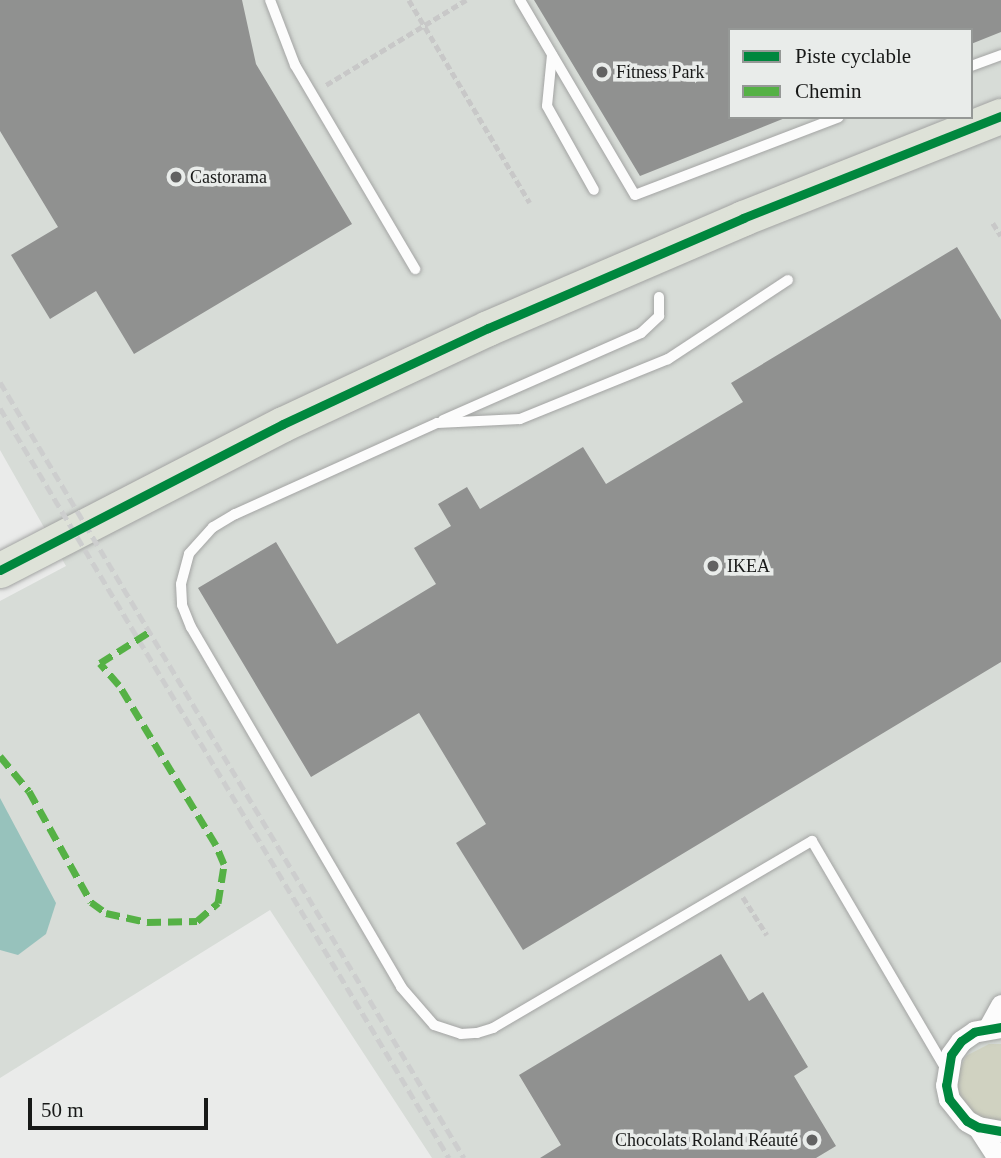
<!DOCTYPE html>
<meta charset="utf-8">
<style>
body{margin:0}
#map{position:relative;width:1001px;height:1158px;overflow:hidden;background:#eaebea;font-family:Georgia,serif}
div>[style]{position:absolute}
.built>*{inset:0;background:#d7dcd7}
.green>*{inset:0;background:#d0d2c1}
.water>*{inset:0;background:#97c2bc}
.building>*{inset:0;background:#909190}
.path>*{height:4.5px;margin-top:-2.25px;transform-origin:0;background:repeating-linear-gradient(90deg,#c8c8c8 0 7px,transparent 0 10.5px)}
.roads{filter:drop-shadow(0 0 2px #a3a4a3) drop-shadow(0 0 2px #a3a4a3)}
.service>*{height:10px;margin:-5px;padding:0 5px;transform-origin:5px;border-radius:5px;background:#fcfcfc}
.minor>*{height:21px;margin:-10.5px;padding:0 10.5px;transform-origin:10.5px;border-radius:10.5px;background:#fcfcfc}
.primary>*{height:35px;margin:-17.5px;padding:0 17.5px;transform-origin:17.5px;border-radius:17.5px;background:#dee2d8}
.rail>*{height:5px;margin-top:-2.5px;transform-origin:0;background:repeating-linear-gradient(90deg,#cdcece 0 10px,transparent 0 15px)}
.quiet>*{height:7px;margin-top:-3.5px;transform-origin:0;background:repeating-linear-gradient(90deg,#55b145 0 14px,transparent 0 21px)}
.cycleway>*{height:9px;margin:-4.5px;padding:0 4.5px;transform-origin:4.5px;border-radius:4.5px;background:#00873e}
.dots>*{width:19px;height:19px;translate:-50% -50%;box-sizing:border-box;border:4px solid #e9ecea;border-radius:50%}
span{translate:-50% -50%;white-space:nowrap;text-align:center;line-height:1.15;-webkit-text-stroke:7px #e9ecea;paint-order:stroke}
.poi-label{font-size:18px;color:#181918}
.left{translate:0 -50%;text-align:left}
.right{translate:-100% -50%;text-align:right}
.legend{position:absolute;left:728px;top:28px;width:245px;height:91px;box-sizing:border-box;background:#e9ecea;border:2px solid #959896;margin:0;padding:9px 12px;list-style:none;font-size:21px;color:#181918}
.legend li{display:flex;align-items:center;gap:14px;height:35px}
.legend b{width:35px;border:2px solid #959896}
.scale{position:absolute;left:28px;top:1098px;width:180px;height:32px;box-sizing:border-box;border:4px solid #181918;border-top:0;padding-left:9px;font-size:21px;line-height:24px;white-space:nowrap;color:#181918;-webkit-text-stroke:5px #e9ecea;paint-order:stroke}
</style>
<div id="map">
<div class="built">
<div style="clip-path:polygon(evenodd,0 0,1001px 0,1001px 1158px,432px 1158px,270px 910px,0 1078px,0 601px,66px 566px,0 450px,0 0,730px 30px,971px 30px,971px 117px,730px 117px,730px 30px)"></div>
</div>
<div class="green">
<div style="clip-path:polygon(989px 1044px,1001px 1044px,1001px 1123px,981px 1122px,961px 1105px,955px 1079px,966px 1056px)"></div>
</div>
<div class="water">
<div style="clip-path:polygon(0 798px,56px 903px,46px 934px,18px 955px,0 950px)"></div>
</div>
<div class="building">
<div style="clip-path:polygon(0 0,242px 0,256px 64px,352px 224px,134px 354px,96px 291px,50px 319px,11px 255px,58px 227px,0 131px)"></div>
<div style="clip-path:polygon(534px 0,1001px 0,1001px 32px,971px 44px,971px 30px,730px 30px,730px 117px,785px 118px,640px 176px)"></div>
<div style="clip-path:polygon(957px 247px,1001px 320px,1001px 662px,523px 950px,456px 843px,486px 824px,419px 713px,311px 777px,198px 588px,276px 542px,337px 644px,436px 584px,414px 548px,451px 526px,438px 504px,467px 487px,480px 509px,583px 447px,606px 484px,743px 402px,731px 383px)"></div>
<div style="clip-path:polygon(721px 954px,749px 1001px,763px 992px,808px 1067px,794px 1076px,836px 1146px,816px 1158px,540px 1158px,561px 1145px,519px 1075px)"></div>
</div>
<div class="path">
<div style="left:409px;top:0;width:236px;rotate:59.2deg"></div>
<div style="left:326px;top:85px;width:164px;rotate:-31.3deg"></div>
<div style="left:993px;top:223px;width:15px;rotate:58deg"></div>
<div style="left:743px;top:897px;width:45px;rotate:57.7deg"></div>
</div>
<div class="roads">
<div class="service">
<div style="left:270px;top:0;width:70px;rotate:69deg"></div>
<div style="left:295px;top:65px;width:237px;rotate:59.5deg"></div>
<div style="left:520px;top:0;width:226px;rotate:59.5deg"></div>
<div style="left:635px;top:195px;width:218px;rotate:-20.9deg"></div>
<div style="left:552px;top:55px;width:51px;rotate:95.6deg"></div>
<div style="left:547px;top:106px;width:96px;rotate:60.8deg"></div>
<div style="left:971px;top:66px;width:32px;rotate:-20deg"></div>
<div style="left:788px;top:280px;width:144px;rotate:146.6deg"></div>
<div style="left:668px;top:359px;width:160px;rotate:157.9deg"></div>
<div style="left:520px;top:419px;width:83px;rotate:177.2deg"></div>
<div style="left:437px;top:423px;width:222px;rotate:155.7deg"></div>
<div style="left:235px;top:514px;width:26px;rotate:149deg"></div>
<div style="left:213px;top:527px;width:36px;rotate:132deg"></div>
<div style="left:189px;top:554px;width:31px;rotate:105deg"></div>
<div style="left:181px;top:584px;width:21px;rotate:87deg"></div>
<div style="left:182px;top:605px;width:24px;rotate:68deg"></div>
<div style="left:191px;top:627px;width:417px;rotate:59.7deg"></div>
<div style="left:401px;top:987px;width:50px;rotate:49deg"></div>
<div style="left:434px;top:1025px;width:28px;rotate:18deg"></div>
<div style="left:461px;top:1034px;width:16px;rotate:-4deg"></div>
<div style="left:477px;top:1033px;width:17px;rotate:-17deg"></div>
<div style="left:493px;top:1028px;width:370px;rotate:-30.4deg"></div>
<div style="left:812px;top:841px;width:263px;rotate:59.6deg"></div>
<div style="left:443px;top:420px;width:216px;rotate:-23.7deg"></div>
<div style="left:641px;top:333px;width:25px;rotate:-43deg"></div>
<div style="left:659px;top:316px;width:19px;rotate:-90deg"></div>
</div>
<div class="minor">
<div style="left:989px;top:1027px;width:25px;rotate:-61deg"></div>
<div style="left:1001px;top:1027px;width:27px;rotate:170deg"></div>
<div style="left:974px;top:1032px;width:16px;rotate:145deg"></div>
<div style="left:961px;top:1041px;width:17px;rotate:126deg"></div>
<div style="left:951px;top:1055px;width:30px;rotate:99deg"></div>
<div style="left:946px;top:1085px;width:14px;rotate:78deg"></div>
<div style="left:949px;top:1099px;width:28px;rotate:51deg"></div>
<div style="left:967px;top:1121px;width:13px;rotate:29deg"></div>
<div style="left:978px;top:1127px;width:23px;rotate:10deg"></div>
<div style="left:978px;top:1127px;width:37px;rotate:57deg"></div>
</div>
<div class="primary">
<div style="left:0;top:570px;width:318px;rotate:-27.3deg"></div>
<div style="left:283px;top:424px;width:226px;rotate:-25.1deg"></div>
<div style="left:488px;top:328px;width:278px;rotate:-23.3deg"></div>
<div style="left:743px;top:218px;width:277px;rotate:-21.6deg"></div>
</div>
</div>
<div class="rail">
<div style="left:0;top:382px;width:904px;rotate:59.12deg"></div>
<div style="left:0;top:408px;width:874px;rotate:59.09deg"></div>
</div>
<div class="quiet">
<div style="left:0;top:756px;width:45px;rotate:50.4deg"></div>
<div style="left:29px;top:791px;width:127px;rotate:60.8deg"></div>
<div style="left:91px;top:902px;width:19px;rotate:36deg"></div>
<div style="left:106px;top:913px;width:42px;rotate:12.4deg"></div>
<div style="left:147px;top:922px;width:50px;rotate:-1.1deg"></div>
<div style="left:197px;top:921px;width:28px;rotate:-41deg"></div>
<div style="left:218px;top:903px;width:39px;rotate:-81deg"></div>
<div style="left:224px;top:864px;width:21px;rotate:-113deg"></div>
<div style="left:216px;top:845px;width:187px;rotate:-121.2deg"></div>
<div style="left:119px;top:685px;width:29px;rotate:-131deg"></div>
<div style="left:100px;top:663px;width:58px;rotate:-32.3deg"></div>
</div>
<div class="cycleway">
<div style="left:0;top:570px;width:318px;rotate:-27.3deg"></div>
<div style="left:283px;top:424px;width:226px;rotate:-25.1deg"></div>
<div style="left:488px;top:328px;width:278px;rotate:-23.3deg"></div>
<div style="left:743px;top:218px;width:277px;rotate:-21.6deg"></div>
<div style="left:1001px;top:1027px;width:27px;rotate:170deg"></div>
<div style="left:974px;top:1032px;width:16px;rotate:145deg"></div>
<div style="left:961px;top:1041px;width:17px;rotate:126deg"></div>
<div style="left:951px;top:1055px;width:30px;rotate:99deg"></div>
<div style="left:946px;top:1085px;width:14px;rotate:78deg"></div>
<div style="left:949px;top:1099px;width:28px;rotate:51deg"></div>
<div style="left:967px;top:1121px;width:13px;rotate:29deg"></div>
<div style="left:978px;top:1127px;width:23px;rotate:10deg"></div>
</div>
<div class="dots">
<div style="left:602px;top:72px;background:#626262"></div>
<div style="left:176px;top:177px;background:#626262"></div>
<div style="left:713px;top:566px;background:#626262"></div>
<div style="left:812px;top:1140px;background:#626262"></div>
</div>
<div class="poi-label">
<span class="left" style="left:616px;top:72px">Fitness Park</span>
<span class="left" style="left:190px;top:177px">Castorama</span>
<span class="left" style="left:727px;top:566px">IKEA</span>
<span class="right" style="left:798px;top:1140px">Chocolats Roland Réauté</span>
</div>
<ul class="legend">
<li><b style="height:9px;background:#00873e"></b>Piste cyclable</li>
<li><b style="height:9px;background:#55b145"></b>Chemin</li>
</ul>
<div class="scale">50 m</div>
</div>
